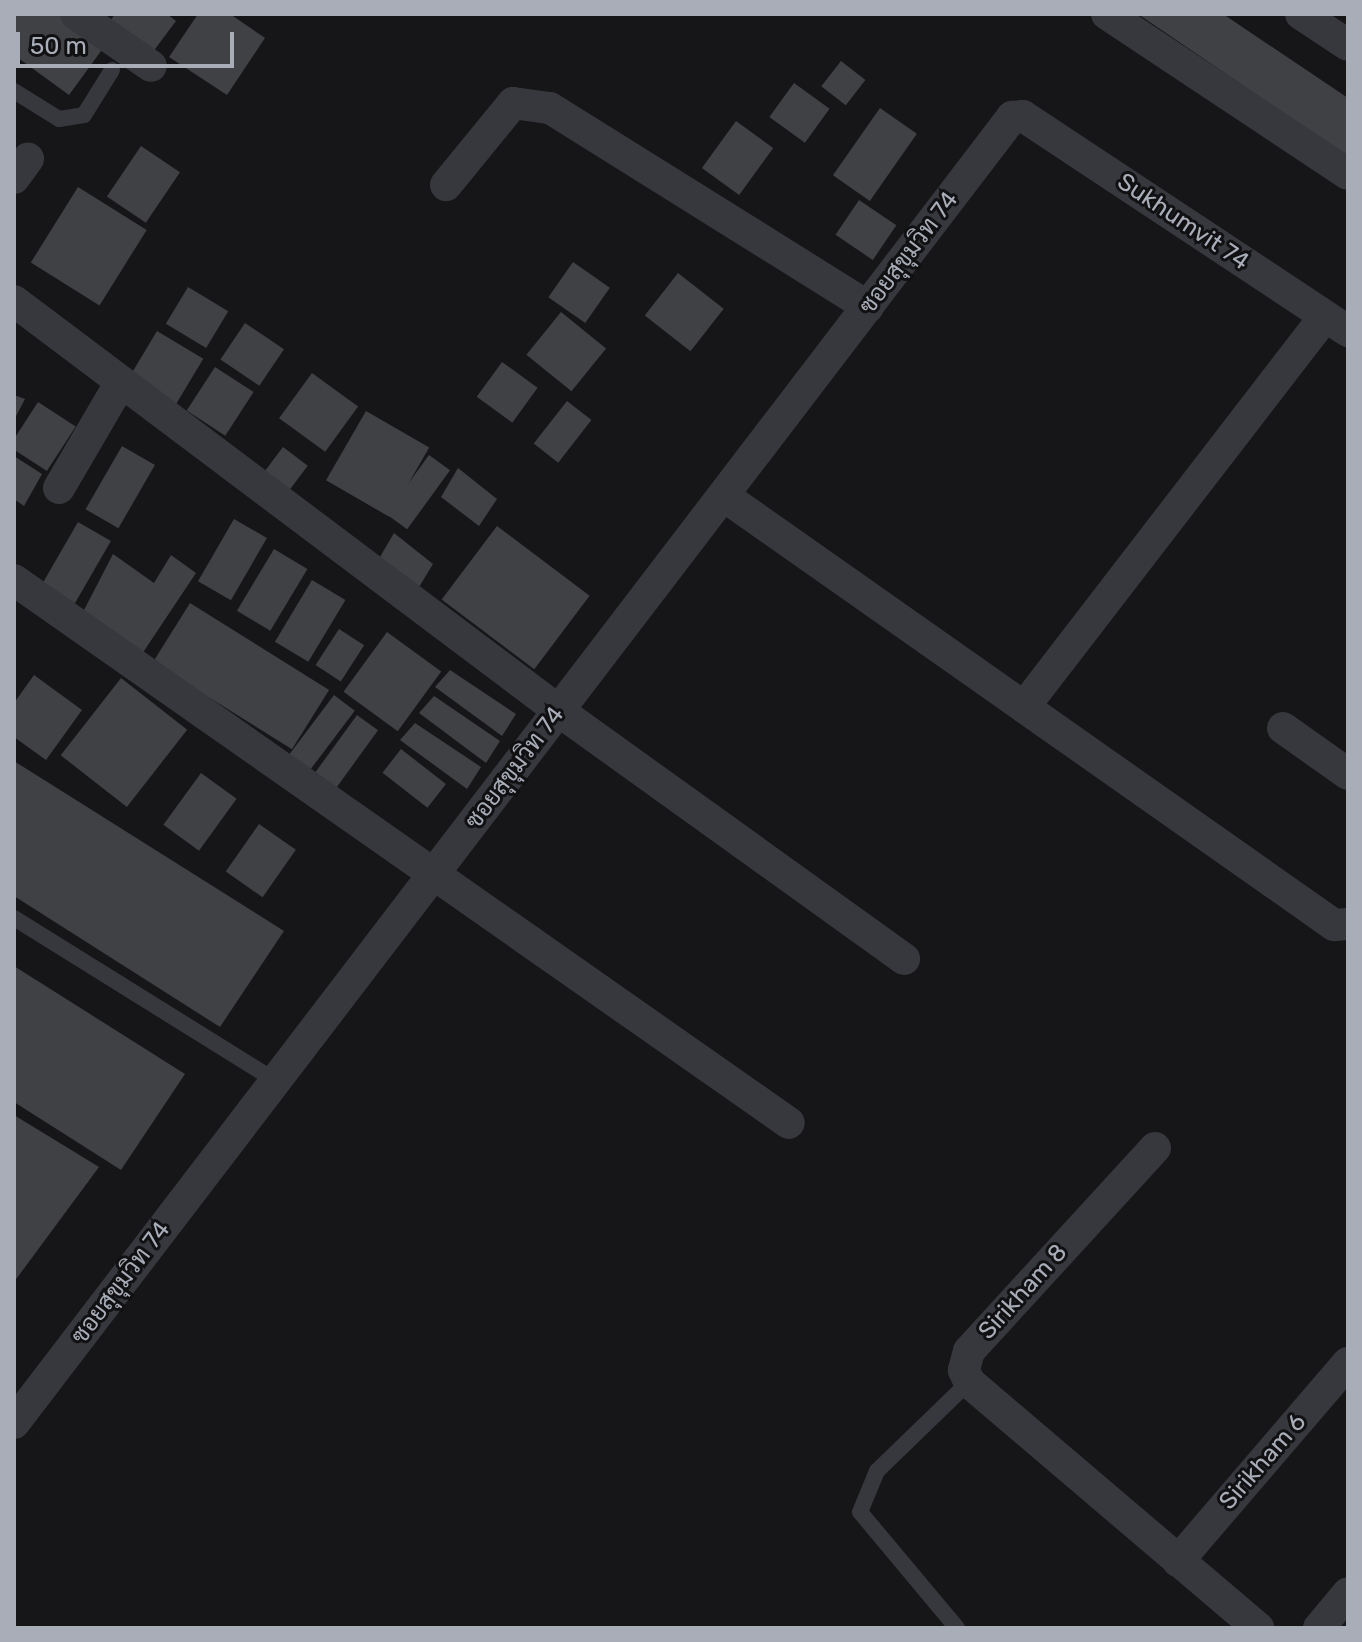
<!DOCTYPE html>
<meta charset="utf-8">
<style>
body{margin:0}
#map{position:relative;width:1362px;height:1642px;overflow:hidden;background:#161618;font-family:Rubik,Sarabun,sans-serif}
div>[style]{position:absolute}
.building>*{inset:0;background:#404145;transform-origin:0 0}
.lane>*{height:16px;margin:-8px;padding:0 8px;transform-origin:8px;border-radius:8px;background:#37383d}
.street>*{height:32px;margin:-16px;padding:0 16px;transform-origin:16px;border-radius:16px;background:#37383d}
span{translate:-50% -50%;white-space:nowrap;text-align:center;line-height:1.15;-webkit-text-stroke:6px #111113;paint-order:stroke}
.street-label{font-size:24px;color:#a8adb8}
.frame{position:absolute;inset:0;border:16px solid #a8adb8;pointer-events:none}
.scale{position:absolute;left:16px;top:32px;width:218px;height:36px;box-sizing:border-box;border:4px solid #a8adb8;border-top:0;padding-left:10px;font-size:24px;line-height:28px;white-space:nowrap;color:#a8adb8;-webkit-text-stroke:6px #111113;paint-order:stroke}
</style>
<div id="map">
<div class="building">
<div style="clip-path:polygon(14px 14px,58px 14px,104px 47px,69px 95px,14px 55px)"></div>
<div style="clip-path:polygon(115px 14px,167px 14px,176px 21px,149px 57px,107px 25px)"></div>
<div style="clip-path:polygon(198px 14px,230px 14px,265px 38px,227px 95px,169px 57px)"></div>
<div style="clip-path:polygon(1138px 14px,1223px 14px,1348px 98px,1348px 157px)"></div>
<div style="left:841px;top:61px;width:31px;height:32px;rotate:38deg"></div>
<div style="left:794px;top:83px;width:44px;height:42px;rotate:36deg"></div>
<div style="left:880px;top:108px;width:45px;height:82px;rotate:35deg"></div>
<div style="left:736px;top:121px;width:46px;height:58px;rotate:36deg"></div>
<div style="left:141px;top:146px;width:47px;height:61px;rotate:34deg"></div>
<div style="left:78px;top:187px;width:81px;height:89px;rotate:32deg"></div>
<div style="left:859px;top:200px;width:45px;height:42px;rotate:34deg"></div>
<div style="left:573px;top:262px;width:45px;height:43px;rotate:35deg"></div>
<div style="left:678px;top:273px;width:58px;height:54px;rotate:38deg"></div>
<div style="left:188px;top:287px;width:47px;height:43px;rotate:31deg"></div>
<div style="left:561px;top:312px;width:58px;height:55px;rotate:39deg"></div>
<div style="left:245px;top:323px;width:47px;height:44px;rotate:34deg"></div>
<div style="left:157px;top:331px;width:54px;height:58px;rotate:31deg"></div>
<div style="left:502px;top:362px;width:44px;height:43px;rotate:36deg"></div>
<div style="left:215px;top:367px;width:46px;height:52px;rotate:33deg"></div>
<div style="left:312px;top:373px;width:57px;height:56px;rotate:36deg"></div>
<div style="clip-path:polygon(14px 395px,25px 399px,14px 420px)"></div>
<div style="left:567px;top:401px;width:31px;height:54px;rotate:38deg"></div>
<div style="left:38px;top:402px;width:45px;height:53px;rotate:33deg"></div>
<div style="left:366px;top:411px;width:73px;height:80px;rotate:30deg"></div>
<div style="left:122px;top:446px;width:38px;height:73px;rotate:30deg"></div>
<div style="left:283px;top:447px;width:31px;height:31px;rotate:37deg"></div>
<div style="left:429px;top:455px;width:26px;height:73px;rotate:36deg"></div>
<div style="clip-path:polygon(14px 456px,42px 474px,24px 506px,14px 499px)"></div>
<div style="clip-path:polygon(458px 468px,497px 499px,479px 526px,441px 497px)"></div>
<div style="left:234px;top:519px;width:38px;height:72px;rotate:30deg"></div>
<div style="left:78px;top:522px;width:38px;height:72px;rotate:30deg"></div>
<div style="left:497px;top:526px;width:116px;height:92px;rotate:37deg"></div>
<div style="clip-path:polygon(394px 533px,433px 564px,416px 592px,377px 562px)"></div>
<div style="left:274px;top:549px;width:39px;height:72px;rotate:31deg"></div>
<div style="clip-path:polygon(113px 554px,154px 583px,171px 555px,196px 573px,142px 654px,82px 614px)"></div>
<div style="left:312px;top:580px;width:39px;height:72px;rotate:31deg"></div>
<div style="left:190px;top:603px;width:164px;height:70px;rotate:32deg"></div>
<div style="left:339px;top:629px;width:30px;height:43px;rotate:33deg"></div>
<div style="left:387px;top:632px;width:67px;height:74px;rotate:36deg"></div>
<div style="clip-path:polygon(450px 670px,516px 714px,502px 736px,435px 687px)"></div>
<div style="clip-path:polygon(34px 675px,82px 710px,46px 760px,14px 737px,14px 703px)"></div>
<div style="left:121px;top:678px;width:84px;height:98px;rotate:38deg"></div>
<div style="left:334px;top:695px;width:26px;height:75px;rotate:37deg"></div>
<div style="clip-path:polygon(434px 696px,500px 741px,486px 763px,419px 713px)"></div>
<div style="left:357px;top:715px;width:26px;height:74px;rotate:36deg"></div>
<div style="clip-path:polygon(415px 723px,481px 767px,467px 789px,400px 740px)"></div>
<div style="left:401px;top:749px;width:57px;height:30px;rotate:38deg"></div>
<div style="clip-path:polygon(14px 761px,284px 931px,220px 1027px,14px 896px)"></div>
<div style="left:201px;top:773px;width:44px;height:64px;rotate:36deg"></div>
<div style="left:259px;top:824px;width:45px;height:58px;rotate:35deg"></div>
<div style="clip-path:polygon(14px 966px,185px 1074px,121px 1170px,14px 1102px)"></div>
<div style="clip-path:polygon(14px 1115px,99px 1167px,14px 1282px)"></div>
</div>
<div class="lane">
<div style="left:14px;top:91px;width:53px;rotate:31.9deg"></div>
<div style="left:59px;top:119px;width:25px;rotate:-9deg"></div>
<div style="left:84px;top:115px;width:53px;rotate:-58.1deg"></div>
<div style="left:14px;top:918px;width:309px;rotate:31.9deg"></div>
<div style="left:957px;top:1628px;width:151px;rotate:-129.9deg"></div>
<div style="left:860px;top:1512px;width:44px;rotate:-67.5deg"></div>
<div style="left:877px;top:1471px;width:128px;rotate:-44.1deg"></div>
</div>
<div class="street">
<div style="left:76px;top:14px;width:91px;rotate:34.7deg"></div>
<div style="left:1107px;top:14px;width:289px;rotate:33.6deg"></div>
<div style="left:1301px;top:14px;width:56px;rotate:33.4deg"></div>
<div style="left:14px;top:178px;width:24px;rotate:-54deg"></div>
<div style="left:446px;top:185px;width:106px;rotate:-50.7deg"></div>
<div style="left:513px;top:103px;width:37px;rotate:8deg"></div>
<div style="left:550px;top:108px;width:375px;rotate:32deg"></div>
<div style="left:14px;top:301px;width:682px;rotate:36.95deg"></div>
<div style="left:559px;top:711px;width:425px;rotate:35.7deg"></div>
<div style="left:59px;top:488px;width:123px;rotate:-59.7deg"></div>
<div style="left:724px;top:496px;width:746px;rotate:35.12deg"></div>
<div style="left:1334px;top:925px;width:14px;rotate:-4deg"></div>
<div style="left:14px;top:580px;width:946px;rotate:35.02deg"></div>
<div style="left:1024px;top:707px;width:493px;rotate:-52.4deg"></div>
<div style="left:1283px;top:728px;width:80px;rotate:35.3deg"></div>
<div style="left:1155px;top:1148px;width:275px;rotate:132.5deg"></div>
<div style="left:969px;top:1351px;width:20px;rotate:105deg"></div>
<div style="left:964px;top:1370px;width:13px;rotate:67deg"></div>
<div style="left:969px;top:1382px;width:380px;rotate:40.4deg"></div>
<div style="left:14px;top:1423px;width:1644px;rotate:-52.61deg"></div>
<div style="left:1012px;top:117px;width:11px;rotate:-5deg"></div>
<div style="left:1023px;top:116px;width:390px;rotate:33.5deg"></div>
<div style="left:1178px;top:1561px;width:261px;rotate:-49.4deg"></div>
<div style="left:1319px;top:1628px;width:45px;rotate:-50.4deg"></div>
</div>
<div class="street-label">
<span style="left:1183px;top:222px;rotate:34deg">Sukhumvit 74</span>
<span style="left:909px;top:253px;rotate:-53deg">ซอยสุขุมวิท 74</span>
<span style="left:515px;top:768px;rotate:-53deg">ซอยสุขุมวิท 74</span>
<span style="left:121px;top:1283px;rotate:-53deg">ซอยสุขุมวิท 74</span>
<span style="left:1023px;top:1292px;rotate:-48deg">Sirikham 8</span>
<span style="left:1263px;top:1462px;rotate:-49deg">Sirikham 6</span>
</div>
<div class="frame"></div>
<div class="scale">50 m</div>
</div>
